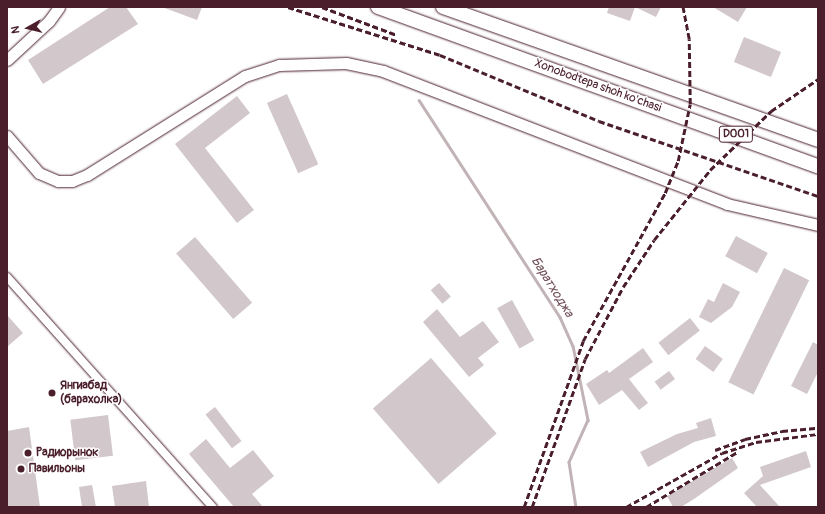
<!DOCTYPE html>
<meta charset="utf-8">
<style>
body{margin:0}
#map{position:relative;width:825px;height:514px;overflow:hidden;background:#fff;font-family:Pangolin,sans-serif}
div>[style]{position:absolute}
.stream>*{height:2.5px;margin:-1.25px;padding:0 1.25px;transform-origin:1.25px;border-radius:1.25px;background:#c1b3b6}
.building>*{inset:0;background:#d2c7cb;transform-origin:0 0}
.roads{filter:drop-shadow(0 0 1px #4a1f2b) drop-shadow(0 0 1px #4a1f2b)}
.street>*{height:8px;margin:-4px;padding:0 4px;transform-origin:4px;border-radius:4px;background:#fff}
.secondary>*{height:11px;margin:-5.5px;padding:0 5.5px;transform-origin:5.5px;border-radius:5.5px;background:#fff}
.highway>*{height:14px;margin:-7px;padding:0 7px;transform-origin:7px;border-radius:7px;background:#fff}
.rail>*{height:2.5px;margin-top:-1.25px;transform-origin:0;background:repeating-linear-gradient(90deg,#4a1f2b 0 6px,transparent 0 9px)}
.dots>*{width:11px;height:11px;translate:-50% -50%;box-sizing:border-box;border:2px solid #fff;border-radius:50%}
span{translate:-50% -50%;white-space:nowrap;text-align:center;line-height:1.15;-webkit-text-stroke:3px #fff;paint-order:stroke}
.shield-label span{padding:1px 3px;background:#fff;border:1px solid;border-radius:3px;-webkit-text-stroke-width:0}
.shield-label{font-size:11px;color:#4a1f2b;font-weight:700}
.street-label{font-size:12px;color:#4a1f2b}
.poi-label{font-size:12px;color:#4a1f2b;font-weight:700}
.left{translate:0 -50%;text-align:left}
.water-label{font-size:13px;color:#74535c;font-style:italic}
.frame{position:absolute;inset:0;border:8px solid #4a1f2b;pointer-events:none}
.north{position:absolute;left:8px;top:8px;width:40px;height:40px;-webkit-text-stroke:3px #fff;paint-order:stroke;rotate:262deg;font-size:11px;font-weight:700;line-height:16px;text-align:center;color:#4a1f2b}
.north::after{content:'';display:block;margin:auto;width:14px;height:18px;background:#4a1f2b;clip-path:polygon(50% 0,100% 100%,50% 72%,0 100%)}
</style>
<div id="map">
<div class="stream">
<div style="left:419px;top:100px;width:259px;rotate:57deg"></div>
<div style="left:560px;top:317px;width:32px;rotate:66deg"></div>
<div style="left:573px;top:346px;width:76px;rotate:78.5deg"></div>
<div style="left:588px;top:420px;width:46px;rotate:114.3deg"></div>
<div style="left:569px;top:462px;width:46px;rotate:81.2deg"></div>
</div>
<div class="building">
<div style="clip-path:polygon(110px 7px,126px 7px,138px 24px,43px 84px,28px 60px)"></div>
<div style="clip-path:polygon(162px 7px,202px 7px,197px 20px)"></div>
<div style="clip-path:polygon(609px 7px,635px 7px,630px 21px,607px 13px)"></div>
<div style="clip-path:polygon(635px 7px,661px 7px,656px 17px)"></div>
<div style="clip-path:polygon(713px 7px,747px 7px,738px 22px)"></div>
<div style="left:744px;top:37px;width:40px;height:27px;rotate:22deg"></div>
<div style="left:287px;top:94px;width:77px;height:22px;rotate:66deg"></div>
<div style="clip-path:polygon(237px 96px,250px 113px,205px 148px,254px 210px,237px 223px,175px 144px)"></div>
<div style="left:736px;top:236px;width:36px;height:23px;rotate:28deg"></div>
<div style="left:195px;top:237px;width:87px;height:25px;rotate:49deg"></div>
<div style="left:784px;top:268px;width:28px;height:127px;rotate:26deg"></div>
<div style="left:439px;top:283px;width:18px;height:11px;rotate:49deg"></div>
<div style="clip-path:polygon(723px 283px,740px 292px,732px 307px,711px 323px,699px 317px,708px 299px,714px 302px)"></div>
<div style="left:512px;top:300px;width:46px;height:17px;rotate:61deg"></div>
<div style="clip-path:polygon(437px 309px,460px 337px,483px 321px,499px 342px,478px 358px,484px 365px,469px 377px,423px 322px)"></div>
<div style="clip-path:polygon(7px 315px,23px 333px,7px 347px)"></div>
<div style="left:690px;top:318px;width:16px;height:40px;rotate:52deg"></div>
<div style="clip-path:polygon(813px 342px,818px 345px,818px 372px,807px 394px,791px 386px)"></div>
<div style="left:705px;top:346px;width:22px;height:16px;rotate:36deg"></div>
<div style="clip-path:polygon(643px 348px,653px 362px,629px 379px,648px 403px,639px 410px,622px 390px,599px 405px,586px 384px,607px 370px,609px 373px)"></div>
<div style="left:431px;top:358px;width:100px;height:77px;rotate:49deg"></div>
<div style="left:669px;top:371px;width:10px;height:18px;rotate:53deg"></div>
<div style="left:215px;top:407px;width:43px;height:12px;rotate:52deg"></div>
<div style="left:108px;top:415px;width:41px;height:38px;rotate:83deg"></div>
<div style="clip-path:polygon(711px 418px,716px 436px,694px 442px,648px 467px,640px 452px,677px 434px,698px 428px,696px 423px)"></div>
<div style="clip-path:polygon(29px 427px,40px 507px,7px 507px,7px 431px)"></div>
<div style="clip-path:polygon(206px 439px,230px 468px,253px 450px,274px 476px,252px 494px,263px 507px,234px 507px,189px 454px)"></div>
<div style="clip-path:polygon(806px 451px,811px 467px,760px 485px,780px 507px,757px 507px,744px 493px,763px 476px,760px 467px)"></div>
<div style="clip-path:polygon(732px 458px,738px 468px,694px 499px,681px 507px,673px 507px,667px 496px)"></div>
<div style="clip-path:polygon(146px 481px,149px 507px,115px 507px,112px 486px)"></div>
<div style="clip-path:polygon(92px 485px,96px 507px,82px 507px,79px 487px)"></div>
</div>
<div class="roads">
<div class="street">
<div style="left:7px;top:277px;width:309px;rotate:48.2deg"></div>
</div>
<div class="secondary">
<div style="left:7px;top:60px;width:57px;rotate:-42.9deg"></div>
<div style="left:49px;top:21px;width:17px;rotate:-54deg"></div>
<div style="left:7px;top:136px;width:49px;rotate:49.1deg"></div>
<div style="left:39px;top:173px;width:21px;rotate:23deg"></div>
<div style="left:58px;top:181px;width:14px"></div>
<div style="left:72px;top:181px;width:16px;rotate:-22deg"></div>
<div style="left:87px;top:175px;width:186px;rotate:-32.1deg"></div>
<div style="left:245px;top:76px;width:36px;rotate:-18deg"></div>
<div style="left:279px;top:65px;width:67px;rotate:-1.7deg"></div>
<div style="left:346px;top:63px;width:38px;rotate:12deg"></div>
<div style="left:383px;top:71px;width:369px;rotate:21.1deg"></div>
<div style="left:727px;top:204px;width:93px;rotate:13deg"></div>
</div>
<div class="highway">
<div style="left:378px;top:7px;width:468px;rotate:19.9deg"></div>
<div style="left:443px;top:7px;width:398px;rotate:19.5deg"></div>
</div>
</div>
<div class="rail">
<div style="left:288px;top:7px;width:159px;rotate:17.5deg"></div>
<div style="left:440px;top:55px;width:172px;rotate:22.5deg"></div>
<div style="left:599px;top:121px;width:231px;rotate:18.9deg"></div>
<div style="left:322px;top:7px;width:80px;rotate:20.5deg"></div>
<div style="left:715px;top:450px;width:32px;rotate:-20deg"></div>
<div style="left:745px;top:439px;width:38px;rotate:-12deg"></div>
<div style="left:782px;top:431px;width:36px;rotate:-5deg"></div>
<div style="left:524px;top:507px;width:176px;rotate:-70.4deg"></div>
<div style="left:583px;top:341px;width:169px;rotate:-61deg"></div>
<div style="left:665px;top:193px;width:35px;rotate:-68deg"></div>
<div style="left:678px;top:161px;width:58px;rotate:-78.1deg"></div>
<div style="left:690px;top:104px;width:65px;rotate:-90.9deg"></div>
<div style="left:689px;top:39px;width:33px;rotate:-101deg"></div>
<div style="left:532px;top:507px;width:157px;rotate:-70.3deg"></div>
<div style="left:585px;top:359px;width:81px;rotate:-62.2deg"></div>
<div style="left:623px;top:287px;width:56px;rotate:-56.6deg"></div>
<div style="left:654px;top:240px;width:90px;rotate:-51.3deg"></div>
<div style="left:710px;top:170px;width:85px;rotate:-44deg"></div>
<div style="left:771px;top:111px;width:57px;rotate:-34.2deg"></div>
<div style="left:626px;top:507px;width:110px;rotate:-29.4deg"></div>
<div style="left:722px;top:453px;width:36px;rotate:-18deg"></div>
<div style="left:756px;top:442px;width:63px;rotate:-7.4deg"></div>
<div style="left:646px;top:507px;width:106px;rotate:-31.1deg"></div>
</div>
<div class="dots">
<div style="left:52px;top:393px;background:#4a1f2b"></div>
<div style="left:28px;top:453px;background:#4a1f2b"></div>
<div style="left:21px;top:469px;background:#4a1f2b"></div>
</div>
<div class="shield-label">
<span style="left:736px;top:134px">D001</span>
</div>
<div class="street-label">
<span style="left:598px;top:86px;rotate:20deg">Xonobodtepa shoh ko'chasi</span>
</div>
<div class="poi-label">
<span class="left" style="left:60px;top:393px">Янгиабад<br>(барахолка)</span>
<span class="left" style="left:36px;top:453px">Радиорынок</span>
<span class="left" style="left:29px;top:469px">Павильоны</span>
</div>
<div class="water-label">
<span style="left:552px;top:287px;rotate:58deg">Баратходжа</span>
</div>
<div class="frame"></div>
<div class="north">N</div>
</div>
